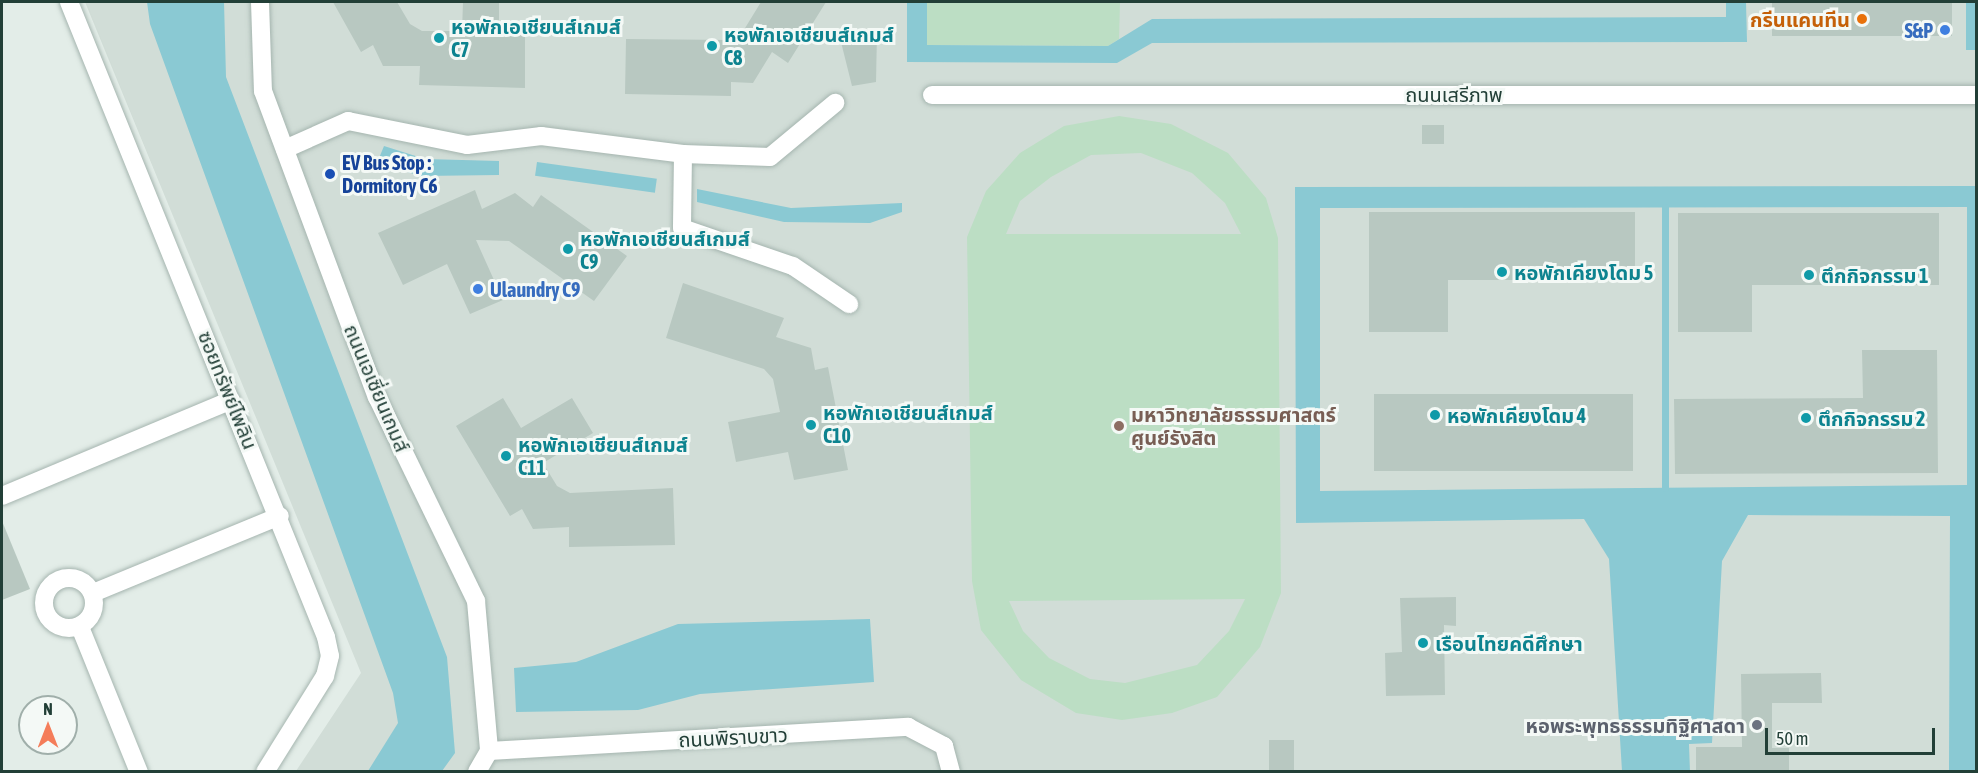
<!DOCTYPE html>
<meta charset="utf-8">
<style>
body{margin:0}
#map{position:relative;width:1978px;height:773px;overflow:hidden;background:#e3ede8;font-family:"Asap Condensed","Noto Sans Thai",sans-serif}
div>[style]{position:absolute}
.built>*{inset:0;background:#d1ddd7}
.green>*{inset:0;background:#bcdec4}
.water>*{inset:0;background:#8ac9d3;transform-origin:0 0}
.stream>*{height:7px;margin:-3.5px;padding:0 3.5px;transform-origin:3.5px;border-radius:3.5px;background:#8ac9d3}
.building>*{inset:0;background:#b8c8c1;transform-origin:0 0}
.roads{filter:drop-shadow(0 0 2px #a5b5af) drop-shadow(0 0 2px #a5b5af)}
.street>*{height:18px;margin:-9px;padding:0 9px;transform-origin:9px;border-radius:9px;background:#fff}
.street>.ring{margin:-9px;padding:0;box-sizing:content-box;background:none;border:18px solid #fff;border-radius:50%}
.dots>*{width:16px;height:16px;translate:-50% -50%;box-sizing:border-box;border:3px solid #f4f9f6;border-radius:50%}
span{translate:-50% -50%;white-space:nowrap;text-align:center;line-height:1.15;-webkit-text-stroke:6px #f4f9f6;paint-order:stroke}
.food-label{font-size:20px;color:#c56008;font-weight:700}
.right{translate:-100% -50%;text-align:right}
.culture-label{font-size:20px;color:#0d838f;font-weight:700}
.left{translate:0 -50%;text-align:left}
.shop-label{font-size:20px;color:#366cbe;font-weight:700}
.street-label{font-size:20px;color:#223f37}
.transit-label{font-size:20px;color:#164399;font-weight:700}
.education-label{font-size:20px;color:#785e54;font-weight:700}
.worship-label{font-size:20px;color:#5b616d;font-weight:700}
.frame{position:absolute;inset:0;border:3px solid #223f37;pointer-events:none}
.north{position:absolute;left:18px;top:695px;width:60px;height:60px;box-sizing:border-box;background:#f4f9f6;border:2px solid #a0afaa;border-radius:50%;rotate:0deg;font-size:16px;font-weight:700;line-height:24px;text-align:center;color:#223f37}
.north::after{content:'';display:block;margin:auto;width:21px;height:27px;background:#f47d5a;clip-path:polygon(50% 0,100% 100%,50% 72%,0 100%)}
.scale{position:absolute;left:1765px;top:728px;width:170px;height:27px;box-sizing:border-box;border:3px solid #223f37;border-top:0;padding-left:8px;font-size:18px;line-height:21px;white-space:nowrap;color:#223f37;-webkit-text-stroke:4px #f4f9f6;paint-order:stroke}
</style>
<div id="map">
<div class="built">
<div style="clip-path:polygon(85px 2px,1976px 2px,1976px 771px,296px 771px,361px 673px)"></div>
</div>
<div class="green">
<div style="clip-path:polygon(927px 2px,1120px 2px,1119px 39px,1108px 46px,927px 45px)"></div>
<div style="clip-path:polygon(evenodd,1119px 116px,1171px 124px,1228px 153px,1266px 198px,1278px 238px,1281px 593px,1260px 647px,1217px 697px,1172px 713px,1122px 720px,1076px 713px,1021px 680px,981px 630px,972px 581px,967px 237px,986px 191px,1020px 153px,1064px 126px,1119px 116px,1141px 153px,1192px 173px,1225px 203px,1241px 234px,1006px 234px,1020px 201px,1051px 177px,1091px 155px,1141px 153px,1119px 116px,1245px 599px,1229px 631px,1197px 665px,1125px 683px,1090px 679px,1049px 658px,1023px 631px,1009px 601px,1245px 599px)"></div>
</div>
<div class="water">
<div style="clip-path:polygon(147px 2px,224px 2px,226px 77px,447px 657px,455px 753px,442px 771px,368px 771px,398px 723px,393px 693px,150px 24px)"></div>
<div style="clip-path:polygon(907px 2px,927px 2px,927px 45px,1108px 46px,1152px 19px,1726px 17px,1726px 2px,1746px 2px,1747px 42px,1152px 43px,1117px 63px,907px 62px)"></div>
<div style="left:1966px;top:2px;width:10px;height:48px"></div>
<div style="clip-path:polygon(384px 146px,425px 159px,499px 161px,499px 175px,421px 176px,377px 163px)"></div>
<div style="left:537px;top:162px;width:121px;height:14px;rotate:8deg"></div>
<div style="clip-path:polygon(evenodd,1976px 186px,1976px 771px,1949px 771px,1950px 516px,1748px 515px,1722px 561px,1712px 743px,1689px 744px,1690px 772px,1622px 771px,1609px 559px,1584px 519px,1296px 523px,1295px 187px,1976px 186px,1967px 207px,1967px 485px,1320px 491px,1320px 208px,1967px 207px)"></div>
<div style="clip-path:polygon(697px 189px,791px 208px,902px 203px,902px 212px,870px 223px,784px 222px,697px 202px)"></div>
<div style="clip-path:polygon(870px 619px,874px 682px,700px 694px,638px 710px,516px 712px,514px 668px,576px 662px,678px 624px)"></div>
</div>
<div class="stream">
<div style="left:1665px;top:207px;width:281px;rotate:90deg"></div>
</div>
<div class="building">
<div style="clip-path:polygon(333px 2px,397px 2px,410px 24px,422px 31px,462px 31px,463px 2px,499px 2px,499px 31px,525px 31px,525px 88px,419px 85px,420px 66px,383px 66px,373px 45px,361px 52px)"></div>
<div style="clip-path:polygon(761px 2px,826px 2px,788px 63px,772px 52px,753px 83px,731px 82px,731px 96px,625px 94px,626px 39px,730px 40px,742px 33px)"></div>
<div style="left:1772px;top:2px;width:180px;height:34px"></div>
<div style="clip-path:polygon(877px 32px,876px 82px,852px 86px,841px 42px)"></div>
<div style="left:1422px;top:125px;width:22px;height:19px"></div>
<div style="clip-path:polygon(475px 190px,482px 209px,515px 193px,533px 207px,541px 195px,627px 256px,594px 301px,509px 241px,476px 240px,503px 300px,470px 314px,447px 264px,403px 285px,378px 233px)"></div>
<div style="clip-path:polygon(1369px 212px,1635px 212px,1635px 280px,1448px 280px,1448px 332px,1369px 332px)"></div>
<div style="clip-path:polygon(1678px 213px,1939px 213px,1939px 285px,1752px 285px,1752px 332px,1678px 332px)"></div>
<div style="clip-path:polygon(683px 283px,784px 318px,776px 337px,811px 348px,815px 370px,828px 367px,848px 470px,794px 480px,788px 452px,736px 462px,728px 422px,780px 412px,773px 379px,764px 369px,666px 338px)"></div>
<div style="clip-path:polygon(1862px 350px,1937px 350px,1938px 473px,1675px 474px,1674px 399px,1863px 398px)"></div>
<div style="left:1633px;top:394px;width:77px;height:259px;rotate:90deg"></div>
<div style="clip-path:polygon(503px 398px,521px 428px,572px 398px,593px 433px,543px 463px,557px 486px,570px 493px,673px 488px,675px 545px,569px 547px,569px 527px,533px 529px,522px 509px,510px 516px,456px 426px)"></div>
<div style="clip-path:polygon(2px 521px,30px 589px,2px 600px)"></div>
<div style="clip-path:polygon(1456px 597px,1456px 626px,1444px 625px,1445px 695px,1386px 696px,1385px 653px,1402px 652px,1400px 598px)"></div>
<div style="clip-path:polygon(1821px 673px,1822px 703px,1772px 703px,1772px 748px,1789px 748px,1789px 771px,1696px 771px,1696px 747px,1742px 747px,1741px 674px)"></div>
<div style="left:1269px;top:740px;width:25px;height:31px"></div>
</div>
<div class="roads">
<div class="street">
<div style="left:69px;top:2px;width:685px;rotate:67.97deg"></div>
<div style="left:326px;top:637px;width:19px;rotate:78deg"></div>
<div style="left:330px;top:656px;width:21px;rotate:104deg"></div>
<div style="left:325px;top:676px;width:113px;rotate:122deg"></div>
<div style="left:260px;top:2px;width:89px;rotate:88.1deg"></div>
<div style="left:263px;top:91px;width:327px;rotate:69.6deg"></div>
<div style="left:377px;top:397px;width:227px;rotate:64.1deg"></div>
<div style="left:476px;top:601px;width:151px;rotate:85deg"></div>
<div style="left:489px;top:751px;width:24px;rotate:120deg"></div>
<div style="left:932px;top:95px;width:1044px"></div>
<div style="left:285px;top:149px;width:69px;rotate:-24deg"></div>
<div style="left:348px;top:121px;width:121px;rotate:11.4deg"></div>
<div style="left:467px;top:145px;width:75px;rotate:-6.9deg"></div>
<div style="left:541px;top:136px;width:143px;rotate:7.2deg"></div>
<div style="left:683px;top:154px;width:87px;rotate:2deg"></div>
<div style="left:770px;top:157px;width:85px;rotate:-39.7deg"></div>
<div style="left:683px;top:154px;width:74px;rotate:90.8deg"></div>
<div style="left:682px;top:228px;width:117px;rotate:18.9deg"></div>
<div style="left:793px;top:266px;width:68px;rotate:34.2deg"></div>
<div style="left:2px;top:496px;width:248px;rotate:-22.7deg"></div>
<div class="ring" style="left:44px;top:578px;width:32px;height:32px"></div>
<div style="left:93px;top:593px;width:202px;rotate:-22.4deg"></div>
<div style="left:80px;top:627px;width:157px;rotate:67.9deg"></div>
<div style="left:489px;top:751px;width:420px;rotate:-3.3deg"></div>
<div style="left:908px;top:727px;width:41px;rotate:27.8deg"></div>
<div style="left:944px;top:746px;width:27px;rotate:75deg"></div>
</div>
</div>
<div class="dots">
<div style="left:1862px;top:19px;background:#e8710a"></div>
<div style="left:1945px;top:30px;background:#3f7fe0"></div>
<div style="left:439px;top:38px;background:#0f9aa8"></div>
<div style="left:712px;top:46px;background:#0f9aa8"></div>
<div style="left:330px;top:174px;background:#1a4fb4"></div>
<div style="left:568px;top:249px;background:#0f9aa8"></div>
<div style="left:1502px;top:272px;background:#0f9aa8"></div>
<div style="left:1809px;top:275px;background:#0f9aa8"></div>
<div style="left:478px;top:289px;background:#3f7fe0"></div>
<div style="left:1435px;top:415px;background:#0f9aa8"></div>
<div style="left:1806px;top:418px;background:#0f9aa8"></div>
<div style="left:811px;top:425px;background:#0f9aa8"></div>
<div style="left:1119px;top:426px;background:#8d6e63"></div>
<div style="left:506px;top:456px;background:#0f9aa8"></div>
<div style="left:1423px;top:643px;background:#0f9aa8"></div>
<div style="left:1757px;top:725px;background:#6b7280"></div>
</div>
<div class="food-label">
<span class="right" style="left:1850px;top:19px">กรีนแคนทีน</span>
</div>
<div class="culture-label">
<span class="left" style="left:451px;top:38px">หอพักเอเชียนส์เกมส์<br>C7</span>
<span class="left" style="left:724px;top:46px">หอพักเอเชียนส์เกมส์<br>C8</span>
<span class="left" style="left:580px;top:250px">หอพักเอเชียนส์เกมส์<br>C9</span>
<span class="left" style="left:1514px;top:272px">หอพักเคียงโดม 5</span>
<span class="left" style="left:1821px;top:275px">ตึกกิจกรรม 1</span>
<span class="left" style="left:823px;top:424px">หอพักเอเชียนส์เกมส์<br>C10</span>
<span class="left" style="left:1447px;top:415px">หอพักเคียงโดม 4</span>
<span class="left" style="left:1818px;top:418px">ตึกกิจกรรม 2</span>
<span class="left" style="left:518px;top:456px">หอพักเอเชียนส์เกมส์<br>C11</span>
<span class="left" style="left:1435px;top:643px">เรือนไทยคดีศึกษา</span>
</div>
<div class="shop-label">
<span class="right" style="left:1933px;top:30px">S&amp;P</span>
<span class="left" style="left:490px;top:289px">Ulaundry C9</span>
</div>
<div class="street-label">
<span style="left:1454px;top:94px">ถนนเสรีภาพ</span>
<span style="left:377px;top:388px;rotate:67deg">ถนนเอเซี่ยนเกมส์</span>
<span style="left:228px;top:390px;rotate:68deg">ซอยทรัพย์ไพลิน</span>
<span style="left:733px;top:737px;rotate:-3deg">ถนนพิราบขาว</span>
</div>
<div class="transit-label">
<span class="left" style="left:342px;top:174px">EV Bus Stop :<br>Dormitory C6</span>
</div>
<div class="education-label">
<span class="left" style="left:1131px;top:426px">มหาวิทยาลัยธรรมศาสตร์<br>ศูนย์รังสิต</span>
</div>
<div class="worship-label">
<span class="right" style="left:1745px;top:725px">หอพระพุทธธรรมทิฐิศาสดา</span>
</div>
<div class="frame"></div>
<div class="north">N</div>
<div class="scale">50 m</div>
</div>
